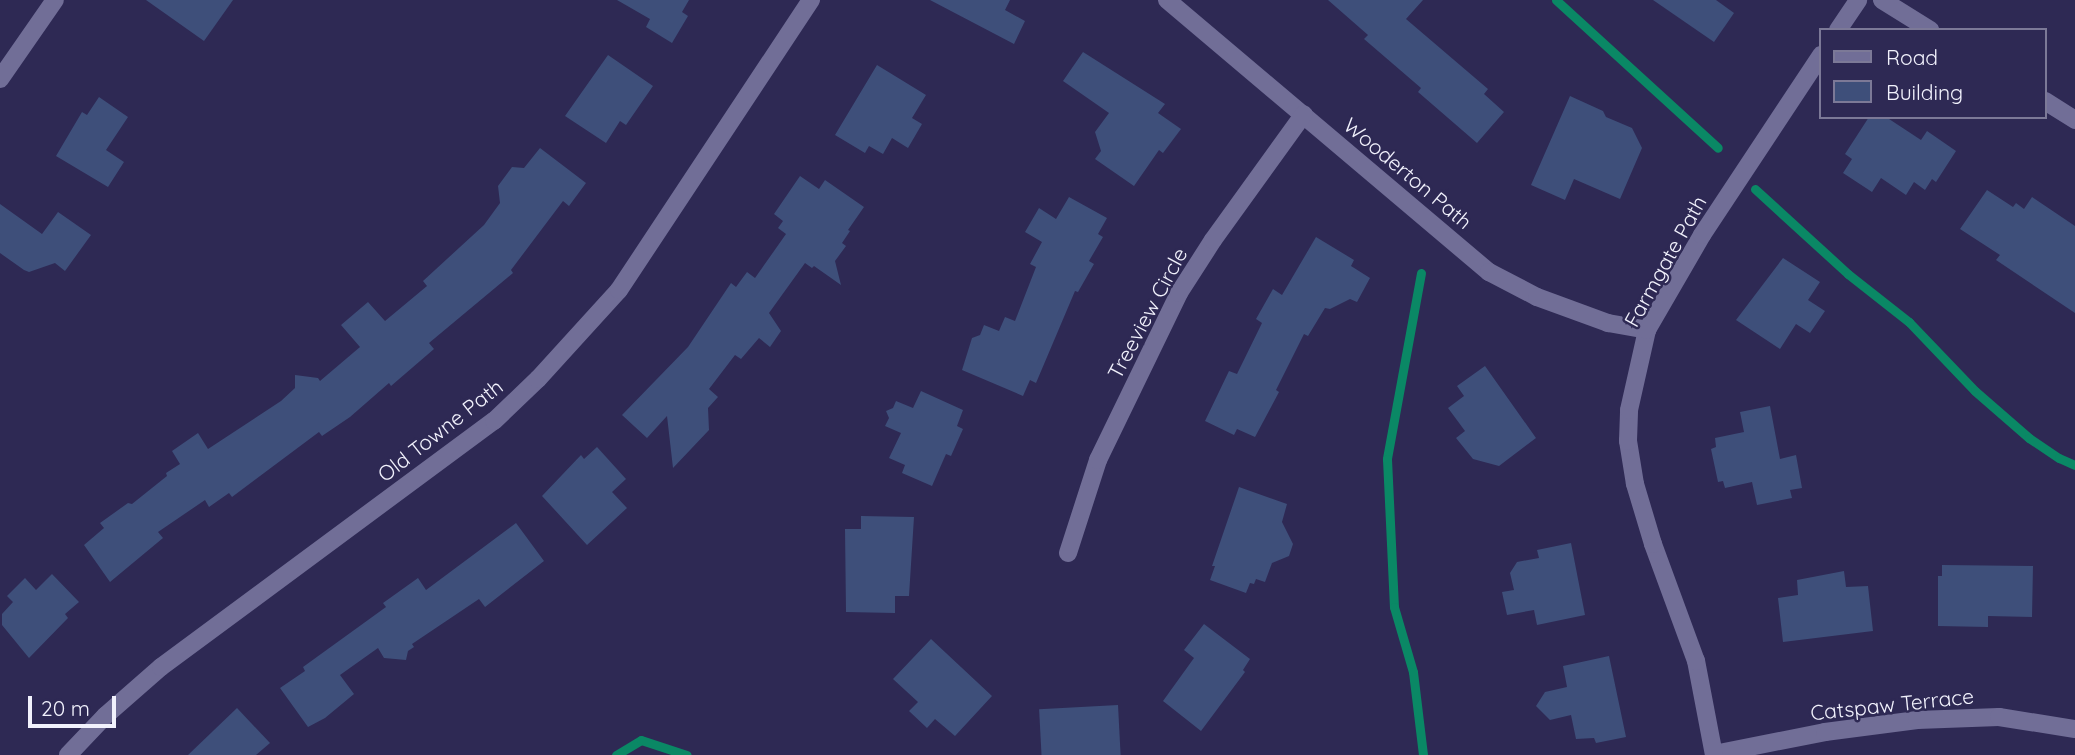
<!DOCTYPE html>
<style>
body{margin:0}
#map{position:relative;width:2075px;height:755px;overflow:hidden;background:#2e2954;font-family:Quicksand,sans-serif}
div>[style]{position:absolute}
.stream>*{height:9px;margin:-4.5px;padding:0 4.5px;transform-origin:4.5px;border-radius:4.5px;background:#0a8865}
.building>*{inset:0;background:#3e4f7a;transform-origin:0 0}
.street>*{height:18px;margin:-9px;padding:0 9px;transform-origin:9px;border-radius:9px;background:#716e97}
span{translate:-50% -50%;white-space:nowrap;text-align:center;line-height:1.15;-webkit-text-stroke:5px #2e2954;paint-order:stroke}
.street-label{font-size:21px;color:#f1f1fc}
.legend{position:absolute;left:1819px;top:28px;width:228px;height:91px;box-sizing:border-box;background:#2e2954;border:2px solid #7c7997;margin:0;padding:9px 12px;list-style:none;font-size:21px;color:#f1f1fc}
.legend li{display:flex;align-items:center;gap:14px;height:35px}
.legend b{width:35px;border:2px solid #7c7997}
.scale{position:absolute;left:28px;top:696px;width:88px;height:32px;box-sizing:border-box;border:4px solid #f1f1fc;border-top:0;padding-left:9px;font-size:21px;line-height:24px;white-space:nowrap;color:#f1f1fc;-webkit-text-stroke:5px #2e2954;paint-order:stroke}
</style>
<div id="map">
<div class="stream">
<div style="left:1556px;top:0;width:219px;rotate:42.4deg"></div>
<div style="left:1755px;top:189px;width:126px;rotate:42.4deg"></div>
<div style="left:1848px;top:274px;width:78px;rotate:38.2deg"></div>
<div style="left:1909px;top:322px;width:95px;rotate:46.3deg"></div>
<div style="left:1975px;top:391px;width:72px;rotate:41deg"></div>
<div style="left:2029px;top:438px;width:36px;rotate:34deg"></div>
<div style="left:2059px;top:458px;width:17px;rotate:24deg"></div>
<div style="left:1421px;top:273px;width:189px;rotate:100.4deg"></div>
<div style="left:1387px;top:459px;width:148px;rotate:87.3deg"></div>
<div style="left:1394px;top:607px;width:68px;rotate:73.7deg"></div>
<div style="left:1413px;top:672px;width:84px;rotate:83.1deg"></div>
<div style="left:616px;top:755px;width:29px;rotate:-31deg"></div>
<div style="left:641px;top:740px;width:48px;rotate:18.1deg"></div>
</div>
<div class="building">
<div style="clip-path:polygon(146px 0,233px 0,204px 41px)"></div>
<div style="clip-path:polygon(617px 0,689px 0,682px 12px,688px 16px,672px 43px,646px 27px,650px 19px)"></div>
<div style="clip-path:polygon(930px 0,1010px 0,1005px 10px,1025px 21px,1014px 44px)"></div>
<div style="clip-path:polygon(1328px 0,1423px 0,1406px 19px,1488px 89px,1484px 94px,1504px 112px,1477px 143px,1418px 92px,1421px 88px,1364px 39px,1368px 35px)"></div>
<div style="clip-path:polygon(1653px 0,1716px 0,1734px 13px,1714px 42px)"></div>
<div style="clip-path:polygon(1083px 52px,1165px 104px,1158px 113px,1181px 129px,1163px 153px,1159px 150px,1134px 186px,1095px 159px,1101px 151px,1095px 132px,1109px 113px,1063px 81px)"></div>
<div style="clip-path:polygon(608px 55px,653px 86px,626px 125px,620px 121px,606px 143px,565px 116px)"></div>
<div style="clip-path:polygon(877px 65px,926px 95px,912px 118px,922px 124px,908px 148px,892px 138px,883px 154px,869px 146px,865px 153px,835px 135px)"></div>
<div style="clip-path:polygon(1570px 96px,1603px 111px,1606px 117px,1632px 128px,1642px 148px,1620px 199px,1574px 179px,1565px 200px,1531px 185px)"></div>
<div style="clip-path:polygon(99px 97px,128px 117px,106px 150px,124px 162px,108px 187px,56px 156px,82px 112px,87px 115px)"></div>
<div style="clip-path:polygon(1869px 117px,1886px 117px,1921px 140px,1927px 131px,1956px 151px,1936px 182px,1932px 179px,1925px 190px,1914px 182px,1906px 195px,1881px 178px,1872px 192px,1843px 173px,1852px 159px,1845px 154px)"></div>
<div style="clip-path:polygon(540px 148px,586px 183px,569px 206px,563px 201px,511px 270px,513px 273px,429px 343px,434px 349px,391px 386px,389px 383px,350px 417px,322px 436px,319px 432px,232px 497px,229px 493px,209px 507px,205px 500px,158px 532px,163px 538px,110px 582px,84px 545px,104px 528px,100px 523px,128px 503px,132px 504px,167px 476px,166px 473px,180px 464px,172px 451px,198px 433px,208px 449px,281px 401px,295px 388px,295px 375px,318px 378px,320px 381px,360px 347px,341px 325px,368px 302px,385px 321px,427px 286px,423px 281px,484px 225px,500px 203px,498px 186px,512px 167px,524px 168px)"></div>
<div style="clip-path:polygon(800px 176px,819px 189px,825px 180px,864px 207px,848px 230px,850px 231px,842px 243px,846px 246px,835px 261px,841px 285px,814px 266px,812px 268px,805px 263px,769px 313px,781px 331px,770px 347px,759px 338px,741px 359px,735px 355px,709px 389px,718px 397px,708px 408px,709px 430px,673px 468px,667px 416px,647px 438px,622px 415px,688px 347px,731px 283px,736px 287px,747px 272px,755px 278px,786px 234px,778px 228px,783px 221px,774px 214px)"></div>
<div style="clip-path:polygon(1987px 190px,2013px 207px,2016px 203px,2024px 209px,2032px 197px,2075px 226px,2075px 313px,1996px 260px,2000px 255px,1960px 229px)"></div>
<div style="clip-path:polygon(1069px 197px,1107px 218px,1098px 234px,1103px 237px,1089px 261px,1094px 264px,1078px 292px,1075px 291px,1036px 383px,1030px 380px,1023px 396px,962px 370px,972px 338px,980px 335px,984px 325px,999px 331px,1005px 317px,1015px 321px,1036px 267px,1030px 264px,1042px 242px,1025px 232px,1039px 208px,1056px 219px)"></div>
<div style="clip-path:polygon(0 204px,42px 234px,58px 212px,91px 235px,65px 271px,55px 263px,29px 272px,24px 270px,0 253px)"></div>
<div style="clip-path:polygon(1316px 237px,1354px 260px,1351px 266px,1370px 278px,1357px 302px,1350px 299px,1330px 309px,1325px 308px,1308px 336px,1304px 334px,1276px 390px,1279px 392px,1255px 437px,1237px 429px,1234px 435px,1205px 421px,1229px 371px,1237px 374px,1262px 323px,1256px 319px,1273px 289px,1282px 295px)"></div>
<div style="clip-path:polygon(1783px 258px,1820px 282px,1808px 300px,1825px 311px,1810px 333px,1796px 324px,1780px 349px,1736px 320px)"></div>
<div style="clip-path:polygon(1485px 366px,1536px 438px,1499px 466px,1473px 459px,1456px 438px,1465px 431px,1448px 408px,1464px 396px,1457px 386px)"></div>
<div style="clip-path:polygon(921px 391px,963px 410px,957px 426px,963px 429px,951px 456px,946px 454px,932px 486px,902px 473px,905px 465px,889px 458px,901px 433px,885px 426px,889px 418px,886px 411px,893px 408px,896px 401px,913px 408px)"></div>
<div style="clip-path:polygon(1770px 406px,1780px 459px,1796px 455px,1802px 488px,1790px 490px,1792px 498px,1757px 505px,1752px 482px,1725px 488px,1723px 481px,1718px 482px,1711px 449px,1716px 447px,1715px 438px,1744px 432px,1740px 412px)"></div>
<div style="clip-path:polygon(597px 447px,626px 479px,612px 492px,627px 508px,587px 545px,542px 496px,581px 455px,584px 459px)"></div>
<div style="clip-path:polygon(1239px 487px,1287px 504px,1282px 522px,1293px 544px,1289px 556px,1272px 563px,1265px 582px,1256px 579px,1254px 584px,1250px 583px,1246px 593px,1210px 580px,1215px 566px,1212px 566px)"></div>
<div style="clip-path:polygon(861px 516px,914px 517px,909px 596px,895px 596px,895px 613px,846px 612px,845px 529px,861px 529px)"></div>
<div style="clip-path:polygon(516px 523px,544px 561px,485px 607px,479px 599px,412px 644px,414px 647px,408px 651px,406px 660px,384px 658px,378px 648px,340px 675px,354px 694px,325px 718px,308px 727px,280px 688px,305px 671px,303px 667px,386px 607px,383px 603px,418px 578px,426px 590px)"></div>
<div style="clip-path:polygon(1571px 543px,1585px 615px,1537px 625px,1534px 610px,1507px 615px,1502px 592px,1514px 590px,1510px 573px,1517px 562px,1539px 558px,1537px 550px)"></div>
<div style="clip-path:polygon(1942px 565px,2033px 566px,2032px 617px,1988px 616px,1988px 627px,1938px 626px,1938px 576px,1942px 576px)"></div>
<div style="clip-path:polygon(1844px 571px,1846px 587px,1868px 586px,1873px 631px,1783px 642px,1778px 598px,1798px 595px,1797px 580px)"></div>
<div style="clip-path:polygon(52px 574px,79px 602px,65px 614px,68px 618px,29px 658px,2px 625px,2px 614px,13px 602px,7px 596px,25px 578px,36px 590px)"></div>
<div style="clip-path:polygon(1204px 624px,1250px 659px,1243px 670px,1245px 672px,1201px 731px,1163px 701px,1194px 658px,1184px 650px)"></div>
<div style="clip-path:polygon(931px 639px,992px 696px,955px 736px,935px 719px,927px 728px,909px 711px,918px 702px,893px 679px)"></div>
<div style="clip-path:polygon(1609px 656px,1626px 737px,1596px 743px,1594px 738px,1576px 739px,1571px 715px,1550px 720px,1536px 706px,1545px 692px,1567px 687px,1563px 666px)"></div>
<div style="left:1118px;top:705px;width:50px;height:79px;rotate:87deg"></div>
<div style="clip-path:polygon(237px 708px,270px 743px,256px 755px,188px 755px)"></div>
</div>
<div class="street">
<div style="left:1167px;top:0;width:422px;rotate:40.2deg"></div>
<div style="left:1489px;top:272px;width:54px;rotate:27.5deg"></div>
<div style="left:1537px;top:297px;width:76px;rotate:20.1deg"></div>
<div style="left:1608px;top:323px;width:40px;rotate:10deg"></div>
<div style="left:1882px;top:0;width:57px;rotate:32deg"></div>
<div style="left:1838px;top:30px;width:36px;rotate:-56deg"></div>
<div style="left:0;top:79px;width:96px;rotate:-55.2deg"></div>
<div style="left:2045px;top:101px;width:36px;rotate:32deg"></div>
<div style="left:1068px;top:553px;width:98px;rotate:-72.1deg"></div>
<div style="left:1098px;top:460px;width:186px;rotate:-64.1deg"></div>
<div style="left:1179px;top:293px;width:63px;rotate:-57.3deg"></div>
<div style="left:1213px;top:240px;width:155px;rotate:-54.2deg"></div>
<div style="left:1714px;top:754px;width:113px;rotate:-11.2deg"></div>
<div style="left:1825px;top:732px;width:93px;rotate:-7.4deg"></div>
<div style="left:1917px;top:720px;width:82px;rotate:-2.1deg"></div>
<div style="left:1999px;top:717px;width:77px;rotate:9deg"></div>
<div style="left:68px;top:755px;width:54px;rotate:-46.5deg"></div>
<div style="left:105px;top:716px;width:74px;rotate:-41.2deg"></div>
<div style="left:161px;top:667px;width:414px;rotate:-36.5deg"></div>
<div style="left:494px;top:421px;width:61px;rotate:-43.7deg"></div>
<div style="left:538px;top:379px;width:120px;rotate:-47.7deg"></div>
<div style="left:619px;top:290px;width:348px;rotate:-56.5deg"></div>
<div style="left:1714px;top:755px;width:96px;rotate:-100.8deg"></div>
<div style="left:1696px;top:661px;width:125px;rotate:-110.2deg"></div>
<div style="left:1653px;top:544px;width:63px;rotate:-106.7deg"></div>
<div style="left:1635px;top:484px;width:44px;rotate:-99.2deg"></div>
<div style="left:1628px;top:441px;width:31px;rotate:-88deg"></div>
<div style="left:1629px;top:410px;width:82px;rotate:-77.3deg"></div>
<div style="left:1647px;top:330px;width:110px;rotate:-59.9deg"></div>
<div style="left:1702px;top:235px;width:216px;rotate:-56.5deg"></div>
</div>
<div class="street-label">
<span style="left:1408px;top:173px;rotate:40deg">Wooderton Path</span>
<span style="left:1665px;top:261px;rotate:-61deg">Farmgate Path</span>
<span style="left:1147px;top:313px;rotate:-62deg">Treeview Circle</span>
<span style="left:440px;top:430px;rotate:-38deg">Old Towne Path</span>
<span style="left:1892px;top:704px;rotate:-6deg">Catspaw Terrace</span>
</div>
<ul class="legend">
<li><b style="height:9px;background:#716e97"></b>Road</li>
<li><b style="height:19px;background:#3e4f7a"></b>Building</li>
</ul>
<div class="scale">20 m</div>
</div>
